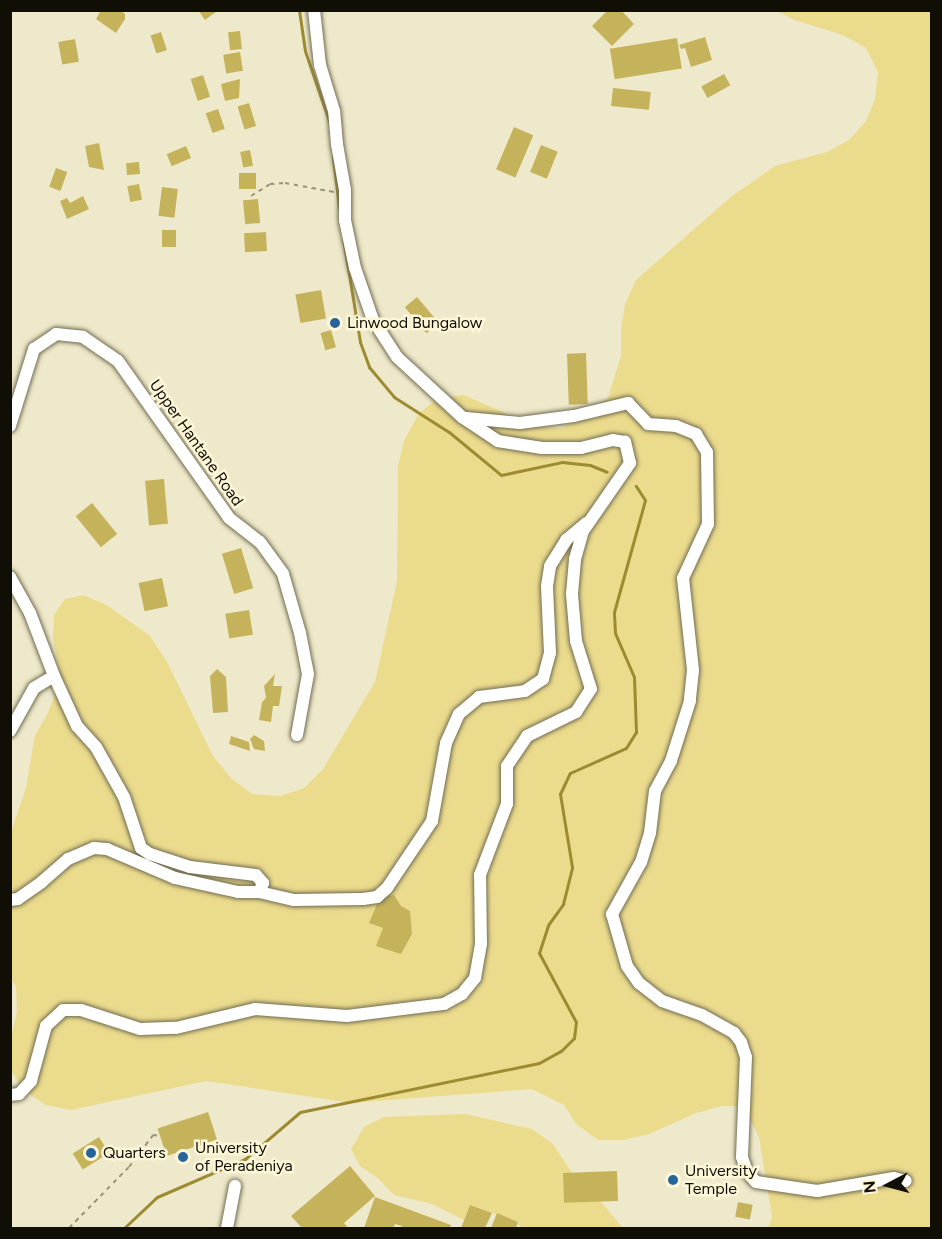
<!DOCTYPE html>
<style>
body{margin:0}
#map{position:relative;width:942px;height:1239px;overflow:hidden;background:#efe9cb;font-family:Figtree,sans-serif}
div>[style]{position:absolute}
.green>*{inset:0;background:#ebdb8d}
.stream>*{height:3px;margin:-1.5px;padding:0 1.5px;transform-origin:1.5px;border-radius:1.5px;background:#9c8b31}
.building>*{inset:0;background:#c5b35c;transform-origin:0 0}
.path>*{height:2px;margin-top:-1px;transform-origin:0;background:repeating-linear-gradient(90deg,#98937d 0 4.5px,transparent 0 9px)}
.roads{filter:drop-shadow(0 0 2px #716c51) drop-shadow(0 0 2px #716c51)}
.minor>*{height:12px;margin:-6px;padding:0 6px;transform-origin:6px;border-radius:6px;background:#fff}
.dots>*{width:16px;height:16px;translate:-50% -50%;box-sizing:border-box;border:3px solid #fdf7d8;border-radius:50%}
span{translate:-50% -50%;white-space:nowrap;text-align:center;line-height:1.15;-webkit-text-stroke:5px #fdf7d8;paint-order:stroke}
.poi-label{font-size:16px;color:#110f05}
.left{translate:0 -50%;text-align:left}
.street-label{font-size:16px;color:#110f05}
.frame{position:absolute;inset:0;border:12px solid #110f05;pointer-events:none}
.north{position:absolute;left:858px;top:1155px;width:60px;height:60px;-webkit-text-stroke:4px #fdf7d8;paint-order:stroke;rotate:264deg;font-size:16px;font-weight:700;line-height:24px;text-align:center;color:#110f05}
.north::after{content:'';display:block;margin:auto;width:21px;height:27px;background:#110f05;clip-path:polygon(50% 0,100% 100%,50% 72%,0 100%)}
</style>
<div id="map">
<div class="green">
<div style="clip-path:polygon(778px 11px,931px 11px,931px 1228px,768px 1228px,772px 1217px,759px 1137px,743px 1106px,722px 1106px,696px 1113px,649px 1134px,624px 1140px,598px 1140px,576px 1124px,564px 1105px,532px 1089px,351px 1103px,206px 1081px,71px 1110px,46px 1105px,23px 1090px,11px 1070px,11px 1038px,17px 1012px,16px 986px,10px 979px,11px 832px,26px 788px,35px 735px,48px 713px,57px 690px,58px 664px,53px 638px,54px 615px,65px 599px,84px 595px,108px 606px,150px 636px,166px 660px,213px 756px,231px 778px,252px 794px,280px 796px,304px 788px,323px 769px,375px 682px,397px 581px,398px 466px,404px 441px,419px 413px,439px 398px,464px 395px,536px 427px,562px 428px,585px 414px,608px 398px,621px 356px,621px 329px,625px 304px,636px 280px,732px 196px,775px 166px,827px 152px,849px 140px,866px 121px,875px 99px,878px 72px,866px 48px,843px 35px,794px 20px)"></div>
<div style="clip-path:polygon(465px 1114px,532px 1129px,553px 1144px,582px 1188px,602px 1203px,623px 1228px,520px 1228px,518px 1222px,470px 1205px,464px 1220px,432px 1204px,394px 1195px,379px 1179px,360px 1166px,351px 1149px,364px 1127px,384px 1117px)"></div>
</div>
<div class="stream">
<div style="left:299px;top:10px;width:41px;rotate:81.7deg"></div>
<div style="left:305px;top:51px;width:74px;rotate:71.1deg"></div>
<div style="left:333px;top:157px;width:51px;rotate:83.3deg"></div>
<div style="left:343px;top:238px;width:105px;rotate:80.7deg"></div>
<div style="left:360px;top:342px;width:27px;rotate:70deg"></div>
<div style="left:369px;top:367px;width:39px;rotate:50deg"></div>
<div style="left:394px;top:397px;width:65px;rotate:32.5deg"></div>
<div style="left:449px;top:432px;width:67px;rotate:39.6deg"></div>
<div style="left:501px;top:475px;width:62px;rotate:-12deg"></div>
<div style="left:562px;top:462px;width:28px;rotate:6deg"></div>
<div style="left:590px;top:465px;width:18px;rotate:22deg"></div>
<div style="left:124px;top:1228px;width:45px;rotate:-43.2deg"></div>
<div style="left:157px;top:1197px;width:96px;rotate:-23.4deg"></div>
<div style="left:245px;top:1159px;width:72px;rotate:-40.5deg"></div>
<div style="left:300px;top:1112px;width:244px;rotate:-11.6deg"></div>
<div style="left:539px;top:1063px;width:25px;rotate:-29deg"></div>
<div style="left:561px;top:1051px;width:18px;rotate:-45deg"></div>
<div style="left:574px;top:1038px;width:16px;rotate:-83deg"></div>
<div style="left:576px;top:1022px;width:78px;rotate:-118.2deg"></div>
<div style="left:539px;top:953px;width:29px;rotate:-72deg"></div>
<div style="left:548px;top:925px;width:26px;rotate:-54deg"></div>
<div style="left:563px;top:904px;width:38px;rotate:-76deg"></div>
<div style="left:572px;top:867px;width:74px;rotate:-99.3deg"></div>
<div style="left:560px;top:794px;width:23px;rotate:-65deg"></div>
<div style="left:570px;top:773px;width:61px;rotate:-24.1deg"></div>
<div style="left:626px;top:748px;width:19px;rotate:-58deg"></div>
<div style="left:636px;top:732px;width:55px;rotate:-92.1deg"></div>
<div style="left:634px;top:677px;width:48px;rotate:-113.4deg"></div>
<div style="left:615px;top:633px;width:21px;rotate:-93deg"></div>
<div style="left:614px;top:612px;width:116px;rotate:-74.5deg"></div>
<div style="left:645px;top:500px;width:17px;rotate:-123deg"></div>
</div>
<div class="building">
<div style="clip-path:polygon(101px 10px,120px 10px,125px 14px,125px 19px,116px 33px,96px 19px)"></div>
<div style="clip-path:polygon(198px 10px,215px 10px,216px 12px,205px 20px)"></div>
<div style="clip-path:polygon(608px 10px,621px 10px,634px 24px,612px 46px,592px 26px)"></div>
<div style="left:240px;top:31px;width:18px;height:12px;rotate:84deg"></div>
<div style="left:161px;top:32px;width:19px;height:11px;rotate:72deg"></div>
<div style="clip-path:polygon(705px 37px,712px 60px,691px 67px,685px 48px,681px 49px,679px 45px)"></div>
<div style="left:677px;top:38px;width:31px;height:68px;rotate:81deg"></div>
<div style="left:75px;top:39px;width:23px;height:17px;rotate:80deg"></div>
<div style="left:240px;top:52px;width:19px;height:17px;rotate:81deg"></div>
<div style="left:724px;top:74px;width:13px;height:26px;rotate:61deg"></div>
<div style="left:203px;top:75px;width:23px;height:13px;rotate:72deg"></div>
<div style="clip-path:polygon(240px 79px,239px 98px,225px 101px,221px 84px)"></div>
<div style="left:613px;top:88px;width:38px;height:18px;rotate:6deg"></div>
<div style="left:249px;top:103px;width:24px;height:12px;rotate:73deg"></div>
<div style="left:218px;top:109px;width:21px;height:13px;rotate:71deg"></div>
<div style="left:514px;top:127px;width:21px;height:46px;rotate:23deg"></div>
<div style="clip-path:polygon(99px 143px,104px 170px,89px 167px,85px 146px)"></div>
<div style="left:541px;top:145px;width:18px;height:29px;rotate:22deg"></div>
<div style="left:186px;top:146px;width:13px;height:21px;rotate:67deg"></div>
<div style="left:250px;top:150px;width:16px;height:10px;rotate:79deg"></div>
<div style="left:139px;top:162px;width:12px;height:13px;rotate:85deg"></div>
<div style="left:56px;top:168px;width:12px;height:20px;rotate:20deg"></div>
<div style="left:239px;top:173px;width:17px;height:16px"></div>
<div style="left:139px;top:184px;width:16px;height:12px;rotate:79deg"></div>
<div style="left:162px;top:187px;width:16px;height:29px;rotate:7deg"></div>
<div style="clip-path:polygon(83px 196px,89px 209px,67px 219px,60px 201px,67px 198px,70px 203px)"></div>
<div style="left:258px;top:199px;width:24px;height:15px;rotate:85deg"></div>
<div style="left:162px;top:230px;width:14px;height:17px"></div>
<div style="left:266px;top:232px;width:19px;height:22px;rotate:87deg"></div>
<div style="left:321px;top:290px;width:29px;height:26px;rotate:80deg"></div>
<div style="left:417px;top:297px;width:34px;height:16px;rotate:50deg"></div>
<div style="left:331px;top:330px;width:18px;height:11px;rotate:74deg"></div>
<div style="left:586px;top:353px;width:51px;height:19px;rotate:88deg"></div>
<div style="left:164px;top:479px;width:45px;height:19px;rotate:85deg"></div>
<div style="left:92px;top:503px;width:40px;height:21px;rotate:51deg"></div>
<div style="left:241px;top:548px;width:42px;height:20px;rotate:73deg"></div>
<div style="left:162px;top:578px;width:29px;height:24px;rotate:78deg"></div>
<div style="left:249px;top:610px;width:25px;height:24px;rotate:81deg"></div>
<div style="clip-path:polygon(217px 669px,226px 677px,228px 712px,213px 713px,210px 676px)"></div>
<div style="clip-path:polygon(275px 674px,273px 686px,282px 686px,279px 706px,273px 706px,271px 722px,259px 720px,262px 702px,266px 698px,264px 686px)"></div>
<div style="clip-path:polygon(254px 735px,264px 741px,265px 751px,254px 749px,250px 739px)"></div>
<div style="clip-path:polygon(231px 736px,249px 742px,250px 751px,229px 744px)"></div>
<div style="clip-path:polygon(394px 895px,401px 906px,410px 911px,412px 934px,401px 954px,376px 946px,383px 928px,369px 923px,380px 897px)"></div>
<div style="left:208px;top:1112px;width:29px;height:53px;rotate:72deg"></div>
<div style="left:99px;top:1137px;width:19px;height:31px;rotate:58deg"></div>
<div style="clip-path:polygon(350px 1166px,375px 1196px,344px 1223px,348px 1228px,302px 1228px,291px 1216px)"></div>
<div style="left:617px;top:1171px;width:30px;height:54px;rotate:88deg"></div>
<div style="clip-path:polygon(375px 1197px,451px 1225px,450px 1228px,402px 1228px,402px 1226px,395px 1224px,393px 1228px,364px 1228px)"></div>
<div style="left:738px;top:1202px;width:15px;height:15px;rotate:11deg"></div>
<div style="clip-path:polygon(470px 1205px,492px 1213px,485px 1228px,461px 1228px)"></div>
<div style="clip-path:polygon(497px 1213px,518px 1222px,516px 1228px,491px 1228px)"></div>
</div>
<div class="path">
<div style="left:251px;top:196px;width:22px;rotate:-32deg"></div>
<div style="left:270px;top:184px;width:15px;rotate:-4deg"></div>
<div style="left:285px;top:183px;width:50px;rotate:10.4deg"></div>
<div style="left:69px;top:1228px;width:86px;rotate:-45.5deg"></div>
<div style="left:129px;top:1167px;width:40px;rotate:-53deg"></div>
<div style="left:153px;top:1135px;width:8px;rotate:7deg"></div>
</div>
<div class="roads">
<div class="minor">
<div style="left:466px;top:418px;width:54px;rotate:5.3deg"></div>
<div style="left:520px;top:423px;width:54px;rotate:-7.4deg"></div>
<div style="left:574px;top:416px;width:56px;rotate:-13.5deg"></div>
<div style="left:628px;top:403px;width:29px;rotate:46deg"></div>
<div style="left:648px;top:424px;width:28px;rotate:4deg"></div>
<div style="left:676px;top:426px;width:22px;rotate:22deg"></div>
<div style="left:696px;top:434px;width:21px;rotate:59deg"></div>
<div style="left:707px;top:452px;width:72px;rotate:89.2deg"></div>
<div style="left:708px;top:524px;width:60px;rotate:114.8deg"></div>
<div style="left:683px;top:578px;width:93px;rotate:83.8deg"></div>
<div style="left:693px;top:670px;width:31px;rotate:96deg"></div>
<div style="left:690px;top:701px;width:63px;rotate:107.6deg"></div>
<div style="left:671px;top:761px;width:34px;rotate:118deg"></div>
<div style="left:655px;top:791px;width:42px;rotate:96.8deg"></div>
<div style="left:650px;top:833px;width:30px;rotate:107deg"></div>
<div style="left:641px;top:862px;width:60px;rotate:119.1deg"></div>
<div style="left:612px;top:914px;width:54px;rotate:73.9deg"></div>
<div style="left:627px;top:966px;width:21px;rotate:55deg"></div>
<div style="left:639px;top:983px;width:29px;rotate:38deg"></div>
<div style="left:662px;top:1001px;width:42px;rotate:19.3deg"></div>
<div style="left:702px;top:1015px;width:37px;rotate:29deg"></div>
<div style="left:734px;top:1033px;width:11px;rotate:52deg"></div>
<div style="left:741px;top:1042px;width:16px;rotate:72deg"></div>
<div style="left:746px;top:1057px;width:100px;rotate:92.3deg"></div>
<div style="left:742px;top:1157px;width:16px;rotate:72deg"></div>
<div style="left:747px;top:1172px;width:13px;rotate:48deg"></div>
<div style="left:756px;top:1182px;width:62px;rotate:8.4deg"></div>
<div style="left:817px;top:1191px;width:78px;rotate:-9.6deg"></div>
<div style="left:894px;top:1178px;width:12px;rotate:14deg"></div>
<div style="left:10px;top:426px;width:81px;rotate:-72.7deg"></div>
<div style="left:34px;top:349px;width:27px;rotate:-34deg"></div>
<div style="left:56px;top:334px;width:27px;rotate:6deg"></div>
<div style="left:83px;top:337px;width:42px;rotate:34.4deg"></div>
<div style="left:118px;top:361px;width:192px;rotate:54.7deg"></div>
<div style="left:229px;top:518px;width:39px;rotate:38deg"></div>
<div style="left:260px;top:542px;width:39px;rotate:54deg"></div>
<div style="left:283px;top:574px;width:61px;rotate:73.9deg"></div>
<div style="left:300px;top:633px;width:42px;rotate:79deg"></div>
<div style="left:308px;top:674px;width:62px;rotate:100.2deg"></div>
<div style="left:10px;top:577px;width:41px;rotate:60.9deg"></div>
<div style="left:30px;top:613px;width:67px;rotate:69.1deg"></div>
<div style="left:54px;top:676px;width:55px;rotate:65.3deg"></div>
<div style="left:77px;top:726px;width:28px;rotate:48deg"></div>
<div style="left:96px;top:747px;width:57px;rotate:60.8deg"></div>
<div style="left:124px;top:797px;width:54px;rotate:71.6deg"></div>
<div style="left:141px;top:848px;width:11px;rotate:34deg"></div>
<div style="left:150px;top:854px;width:42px;rotate:18deg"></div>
<div style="left:190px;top:867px;width:66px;rotate:6.9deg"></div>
<div style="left:256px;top:875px;width:11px;rotate:49deg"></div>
<div style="left:263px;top:883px;width:10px;rotate:114deg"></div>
<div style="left:259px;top:892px;width:21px;rotate:180deg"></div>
<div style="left:238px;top:892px;width:65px;rotate:-167.5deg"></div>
<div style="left:175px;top:878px;width:74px;rotate:-156.9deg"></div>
<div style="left:107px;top:849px;width:13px;rotate:-176deg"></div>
<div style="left:94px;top:848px;width:28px;rotate:157deg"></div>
<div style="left:68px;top:859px;width:35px;rotate:139deg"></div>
<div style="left:42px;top:882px;width:29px;rotate:145deg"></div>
<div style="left:18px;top:899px;width:8px;rotate:173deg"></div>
<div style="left:10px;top:731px;width:49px;rotate:-60.8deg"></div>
<div style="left:34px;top:688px;width:23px;rotate:-31deg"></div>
<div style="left:259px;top:892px;width:36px;rotate:13deg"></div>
<div style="left:294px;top:900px;width:69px;rotate:-0.8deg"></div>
<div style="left:363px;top:899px;width:14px;rotate:-8deg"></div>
<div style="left:377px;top:897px;width:13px;rotate:-42deg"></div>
<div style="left:387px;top:888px;width:81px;rotate:-56.1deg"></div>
<div style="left:432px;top:821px;width:79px;rotate:-79.8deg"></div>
<div style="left:446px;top:743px;width:32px;rotate:-66deg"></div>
<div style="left:459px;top:714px;width:26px;rotate:-40deg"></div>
<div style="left:479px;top:697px;width:46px;rotate:-7.4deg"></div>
<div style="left:525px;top:691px;width:22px;rotate:-34deg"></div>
<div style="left:543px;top:679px;width:27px;rotate:-75deg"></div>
<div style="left:550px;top:653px;width:67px;rotate:-92.6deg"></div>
<div style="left:547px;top:586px;width:20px;rotate:-81deg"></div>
<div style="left:550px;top:566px;width:31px;rotate:-58deg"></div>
<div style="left:566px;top:540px;width:26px;rotate:-40deg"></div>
<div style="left:10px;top:1095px;width:9px;rotate:-6deg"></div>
<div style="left:19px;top:1094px;width:18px;rotate:-47deg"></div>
<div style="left:31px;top:1081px;width:57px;rotate:-74.7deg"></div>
<div style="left:46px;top:1026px;width:23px;rotate:-43deg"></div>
<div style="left:63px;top:1010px;width:18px"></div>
<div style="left:81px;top:1010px;width:62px;rotate:17.9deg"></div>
<div style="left:140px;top:1029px;width:36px;rotate:-2deg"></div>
<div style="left:176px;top:1028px;width:81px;rotate:-13.5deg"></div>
<div style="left:255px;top:1009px;width:92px;rotate:4.4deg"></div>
<div style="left:347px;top:1016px;width:98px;rotate:-7.1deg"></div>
<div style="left:444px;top:1004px;width:21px;rotate:-29deg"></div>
<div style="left:462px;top:994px;width:21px;rotate:-51deg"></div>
<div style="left:475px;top:978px;width:35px;rotate:-80deg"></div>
<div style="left:481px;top:944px;width:69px;rotate:-90.8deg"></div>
<div style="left:480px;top:875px;width:76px;rotate:-69.2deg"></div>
<div style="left:507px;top:804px;width:38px;rotate:-90deg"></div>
<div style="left:507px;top:766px;width:36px;rotate:-56deg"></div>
<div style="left:527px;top:736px;width:55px;rotate:-26.1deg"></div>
<div style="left:576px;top:712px;width:27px;rotate:-57deg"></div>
<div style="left:591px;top:689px;width:50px;rotate:-107.4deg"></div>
<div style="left:576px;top:641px;width:47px;rotate:-94.9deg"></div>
<div style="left:572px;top:594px;width:35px;rotate:-85deg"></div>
<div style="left:575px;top:559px;width:29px;rotate:-74deg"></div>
<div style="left:583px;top:531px;width:83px;rotate:-55.3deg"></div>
<div style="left:630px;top:463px;width:22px;rotate:-103deg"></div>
<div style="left:625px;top:442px;width:12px;rotate:-171deg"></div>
<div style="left:613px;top:440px;width:33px;rotate:166deg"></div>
<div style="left:581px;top:448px;width:39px;rotate:180deg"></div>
<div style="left:542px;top:448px;width:45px;rotate:-171deg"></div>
<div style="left:498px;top:441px;width:43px;rotate:-146.3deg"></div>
<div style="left:462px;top:417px;width:88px;rotate:-137.3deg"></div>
<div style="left:397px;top:357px;width:44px;rotate:-123deg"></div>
<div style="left:373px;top:320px;width:55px;rotate:-109.1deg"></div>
<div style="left:355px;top:268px;width:49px;rotate:-101.8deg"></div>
<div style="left:345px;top:220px;width:30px;rotate:-90deg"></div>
<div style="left:345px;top:190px;width:47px;rotate:-99.9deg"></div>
<div style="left:337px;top:144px;width:33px;rotate:-95deg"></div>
<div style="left:334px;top:111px;width:48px;rotate:-106.9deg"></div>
<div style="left:320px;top:65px;width:55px;rotate:-96.2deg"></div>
<div style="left:227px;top:1228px;width:43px;rotate:-79.2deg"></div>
</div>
</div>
<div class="dots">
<div style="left:335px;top:323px;background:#26659b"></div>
<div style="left:91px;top:1153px;background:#26659b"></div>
<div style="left:183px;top:1157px;background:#26659b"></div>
<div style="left:673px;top:1180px;background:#26659b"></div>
</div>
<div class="poi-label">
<span class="left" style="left:347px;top:323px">Linwood Bungalow</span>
<span class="left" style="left:195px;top:1157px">University<br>of Peradeniya</span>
<span class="left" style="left:103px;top:1153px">Quarters</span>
<span class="left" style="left:685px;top:1180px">University<br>Temple</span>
</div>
<div class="street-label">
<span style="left:196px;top:443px;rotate:55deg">Upper Hantane Road</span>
</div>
<div class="frame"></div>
<div class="north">N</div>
</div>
